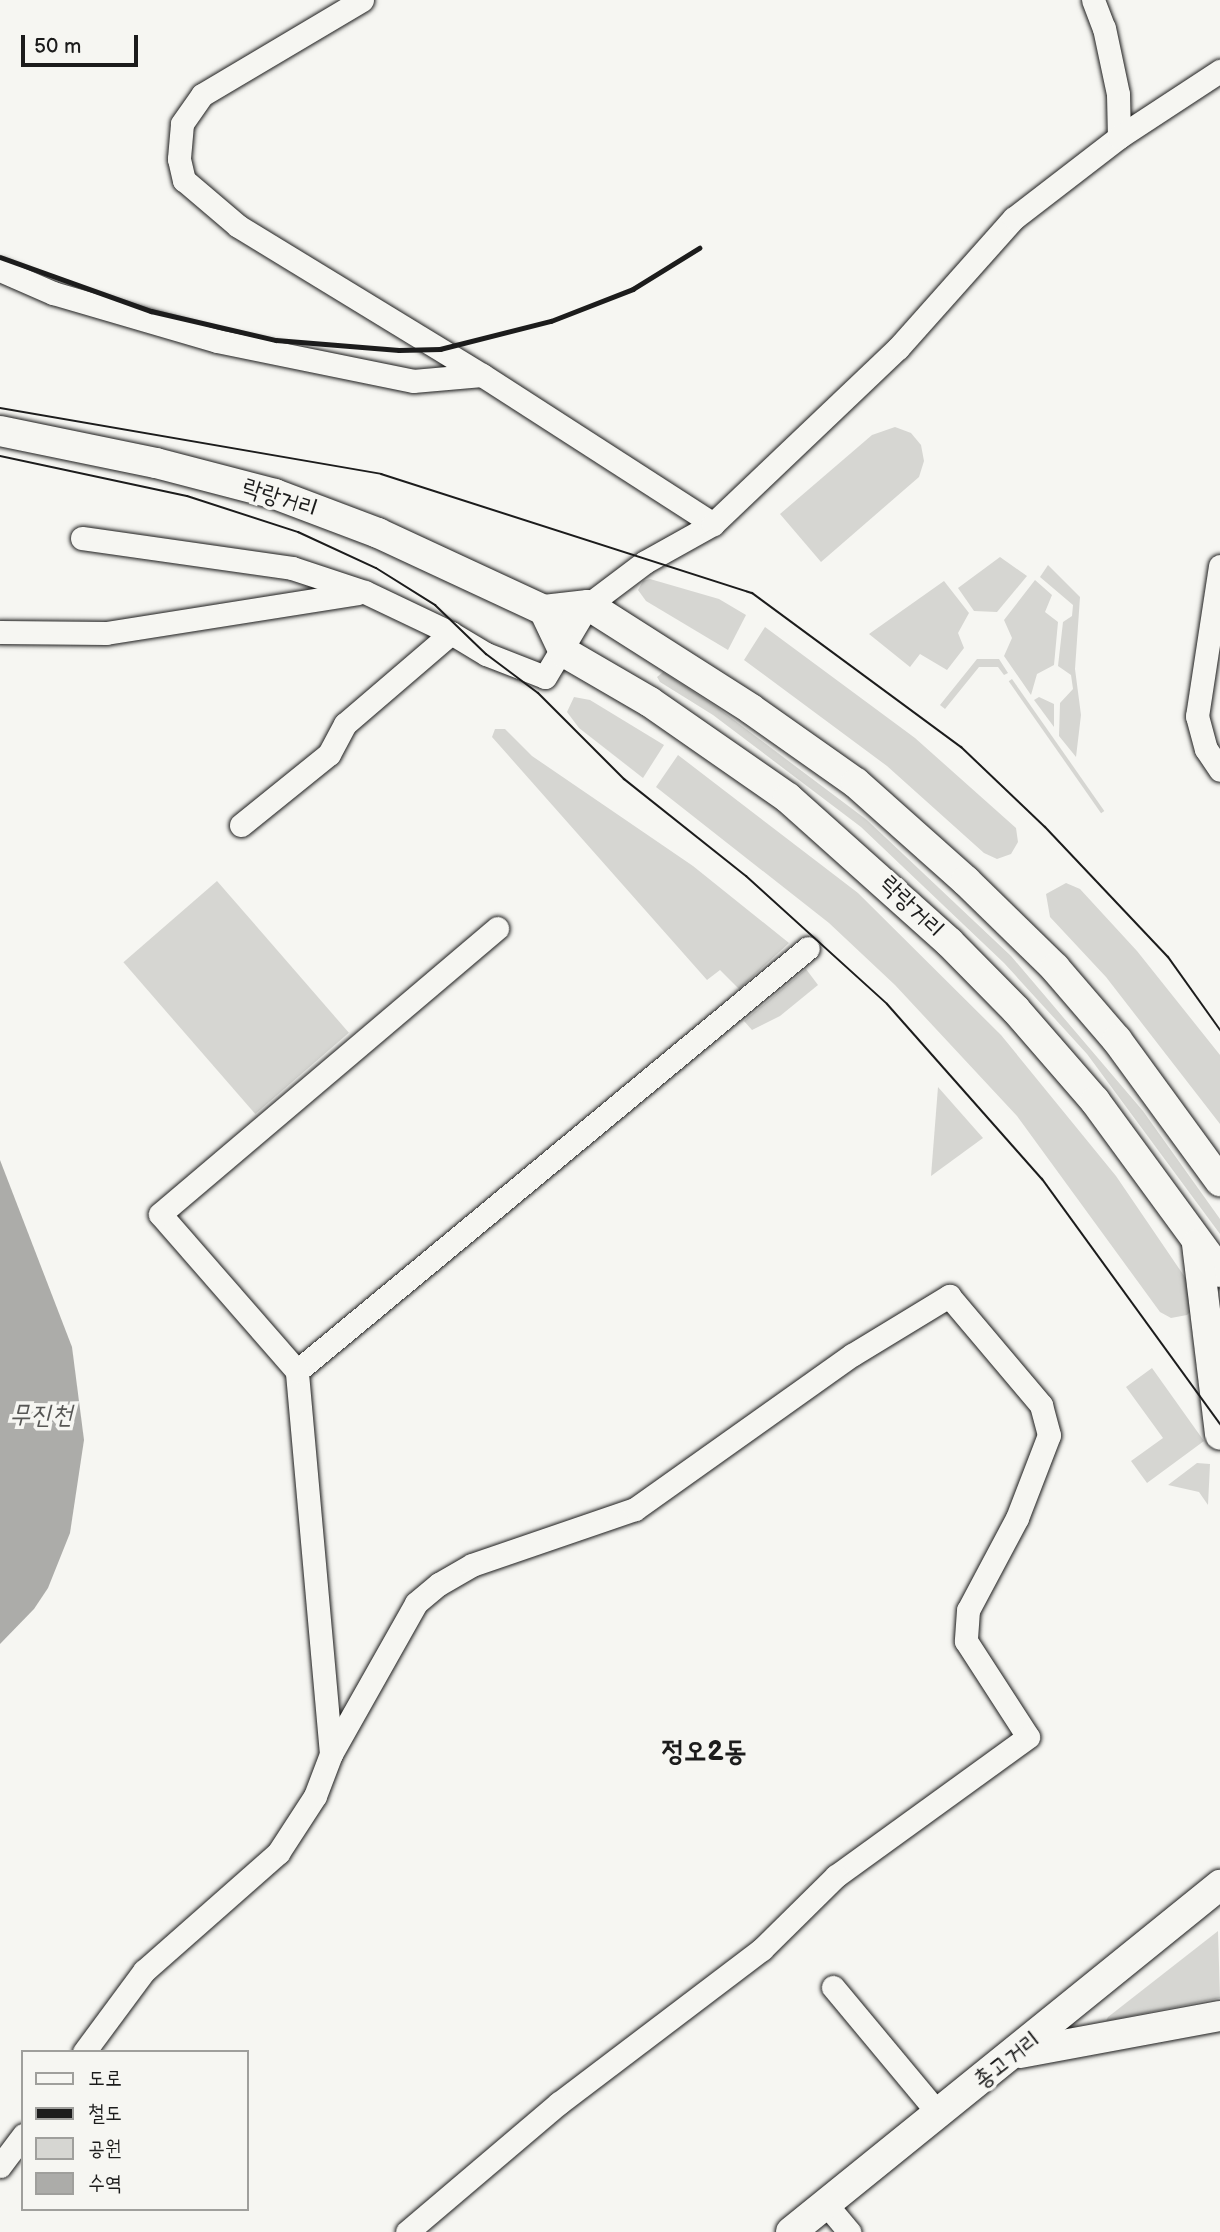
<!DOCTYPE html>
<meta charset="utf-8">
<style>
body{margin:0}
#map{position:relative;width:1220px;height:2232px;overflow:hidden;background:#f6f6f2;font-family:"Balsamiq Sans","Poor Story",sans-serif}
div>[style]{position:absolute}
.green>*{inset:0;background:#d6d6d2;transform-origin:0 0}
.water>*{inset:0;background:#acaca9}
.roads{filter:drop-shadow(0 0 2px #1c1c1c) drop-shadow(0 0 2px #1c1c1c)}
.minor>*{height:23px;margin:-11.5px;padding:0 11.5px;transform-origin:11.5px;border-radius:11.5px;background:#f6f6f2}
.major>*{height:30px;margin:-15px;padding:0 15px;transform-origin:15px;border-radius:15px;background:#f6f6f2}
.tram>*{height:2px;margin:-1px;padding:0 1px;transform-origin:1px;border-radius:1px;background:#1c1c1c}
.rail>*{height:4.5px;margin:-2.25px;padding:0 2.25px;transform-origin:2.25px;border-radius:2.25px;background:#1c1c1c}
span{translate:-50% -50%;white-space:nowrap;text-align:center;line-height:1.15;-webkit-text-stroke:7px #f6f6f2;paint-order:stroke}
.street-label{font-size:24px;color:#1c1c1c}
.water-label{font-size:26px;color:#565654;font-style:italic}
.quarter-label{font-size:28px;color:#1c1c1c;font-weight:700}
.legend{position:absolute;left:21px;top:2050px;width:228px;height:161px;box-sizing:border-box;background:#f6f6f2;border:2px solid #9f9f9c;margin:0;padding:9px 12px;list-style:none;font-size:21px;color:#1c1c1c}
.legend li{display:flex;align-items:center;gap:14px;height:35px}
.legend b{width:35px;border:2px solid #9f9f9c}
.scale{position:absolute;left:21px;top:35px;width:117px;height:32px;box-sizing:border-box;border:4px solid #1c1c1c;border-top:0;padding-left:9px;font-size:21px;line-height:24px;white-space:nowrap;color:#1c1c1c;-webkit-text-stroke:5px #f6f6f2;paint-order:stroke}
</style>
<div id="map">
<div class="green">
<div style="clip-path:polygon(895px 427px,911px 433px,921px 445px,924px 461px,919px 477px,821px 562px,780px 514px,872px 435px)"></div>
<div style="clip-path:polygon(1000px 557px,1027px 576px,997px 612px,974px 611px,958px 588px)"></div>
<div style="clip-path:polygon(1048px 565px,1080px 597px,1075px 669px,1081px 715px,1076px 757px,1059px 736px,1060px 703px,1073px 689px,1071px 675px,1058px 666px,1063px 622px,1072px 616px,1073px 605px,1040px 577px)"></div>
<div style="clip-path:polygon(650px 579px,719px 599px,746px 615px,728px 650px,646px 601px,638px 590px,643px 581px)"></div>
<div style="clip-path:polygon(1035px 580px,1052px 595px,1045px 612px,1058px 622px,1054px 665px,1037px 674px,1031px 695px,1004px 656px,1012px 638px,1004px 620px)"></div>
<div style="clip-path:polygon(944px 581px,969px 613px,958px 633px,964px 648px,947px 670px,920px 654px,910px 667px,869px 634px)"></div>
<div style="clip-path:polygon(765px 627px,915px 738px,1016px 828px,1018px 842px,1011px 854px,997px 859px,984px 853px,887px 766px,744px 660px)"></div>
<div style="clip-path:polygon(977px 659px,999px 659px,1008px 673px,1004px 675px,998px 667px,979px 667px,945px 709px,940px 705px)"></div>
<div style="clip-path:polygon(663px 672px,718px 708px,867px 820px,1011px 956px,1143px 1111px,1220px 1219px,1220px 1234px,1087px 1054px,1004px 963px,861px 827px,713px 715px,660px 682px,657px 677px)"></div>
<div style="left:1012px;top:679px;width:161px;height:4px;rotate:55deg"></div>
<div style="clip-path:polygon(574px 697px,590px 700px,664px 745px,643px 778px,579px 728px,567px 712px)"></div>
<div style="clip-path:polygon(1039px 697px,1054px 704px,1054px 727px,1034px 700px)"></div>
<div style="clip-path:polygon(495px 729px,505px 729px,532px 756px,693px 866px,789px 943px,739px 989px,720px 970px,707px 980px,492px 737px)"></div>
<div style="clip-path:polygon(678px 755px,858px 893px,1001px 1035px,1116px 1176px,1193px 1289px,1192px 1310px,1187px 1315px,1171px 1318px,1160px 1312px,1017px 1116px,895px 985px,829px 923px,656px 787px)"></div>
<div style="left:217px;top:881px;width:201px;height:124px;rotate:49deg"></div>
<div style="clip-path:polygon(1066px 883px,1080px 889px,1137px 951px,1220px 1055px,1220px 1124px,1106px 977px,1050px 917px,1046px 894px)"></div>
<div style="clip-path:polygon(806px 969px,818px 985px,780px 1016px,752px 1030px,744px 1021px)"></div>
<div style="clip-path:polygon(938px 1087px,983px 1138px,931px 1176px)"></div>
<div style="clip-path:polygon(1152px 1368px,1204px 1441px,1147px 1483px,1131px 1461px,1163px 1438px,1126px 1387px)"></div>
<div style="clip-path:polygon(1197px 1463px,1210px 1464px,1208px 1505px,1199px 1492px,1168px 1485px)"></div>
<div style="clip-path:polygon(1218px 1931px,1220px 1998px,1106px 2021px,1108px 2017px)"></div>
</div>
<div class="water">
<div style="clip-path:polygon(0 1160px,72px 1347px,84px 1440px,70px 1533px,48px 1588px,34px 1609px,0 1644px)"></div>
</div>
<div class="roads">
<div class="minor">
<div style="left:362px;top:0;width:186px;rotate:149.3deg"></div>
<div style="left:202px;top:95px;width:35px;rotate:125deg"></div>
<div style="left:182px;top:124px;width:35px;rotate:95deg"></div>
<div style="left:179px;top:159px;width:22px;rotate:77deg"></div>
<div style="left:184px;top:180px;width:71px;rotate:40.4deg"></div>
<div style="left:238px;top:226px;width:286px;rotate:31.4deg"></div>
<div style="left:482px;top:375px;width:275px;rotate:32.8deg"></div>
<div style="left:1093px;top:0;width:30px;rotate:69deg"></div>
<div style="left:1104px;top:28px;width:67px;rotate:78deg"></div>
<div style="left:1118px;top:94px;width:43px;rotate:88.7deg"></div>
<div style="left:0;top:270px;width:58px;rotate:23.5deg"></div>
<div style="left:53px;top:293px;width:171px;rotate:16.3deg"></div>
<div style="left:217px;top:341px;width:200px;rotate:11.5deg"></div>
<div style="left:413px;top:381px;width:69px;rotate:-5deg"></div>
<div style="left:82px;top:538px;width:212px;rotate:8.1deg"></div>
<div style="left:292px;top:568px;width:77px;rotate:18.2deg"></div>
<div style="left:365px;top:592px;width:95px;rotate:25.5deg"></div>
<div style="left:1220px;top:566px;width:152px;rotate:98.7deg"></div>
<div style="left:1197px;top:716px;width:34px;rotate:75deg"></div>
<div style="left:1206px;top:749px;width:25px;rotate:56deg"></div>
<div style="left:0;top:632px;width:106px;rotate:0.5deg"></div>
<div style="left:106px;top:633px;width:255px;rotate:-9deg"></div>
<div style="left:241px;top:825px;width:113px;rotate:-38.9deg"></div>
<div style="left:329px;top:754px;width:34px;rotate:-62deg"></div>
<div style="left:345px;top:724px;width:140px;rotate:-40.6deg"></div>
<div style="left:451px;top:633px;width:41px;rotate:31deg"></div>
<div style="left:486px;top:654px;width:63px;rotate:21.3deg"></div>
<div style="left:545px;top:677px;width:84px;rotate:-59.2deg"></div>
<div style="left:588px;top:605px;width:71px;rotate:-37deg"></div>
<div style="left:645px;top:562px;width:78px;rotate:-29.2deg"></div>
<div style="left:713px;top:524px;width:255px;rotate:-43.6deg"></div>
<div style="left:898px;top:348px;width:174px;rotate:-48.3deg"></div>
<div style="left:1014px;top:218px;width:133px;rotate:-37.6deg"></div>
<div style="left:1119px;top:137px;width:121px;rotate:-33.2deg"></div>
<div style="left:297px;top:1371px;width:663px;rotate:-39.62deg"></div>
<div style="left:331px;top:1754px;width:173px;rotate:-60.6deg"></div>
<div style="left:416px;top:1603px;width:30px;rotate:-40deg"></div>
<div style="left:439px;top:1584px;width:38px;rotate:-30deg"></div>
<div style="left:472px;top:1565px;width:172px;rotate:-19deg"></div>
<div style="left:635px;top:1509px;width:266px;rotate:-35.4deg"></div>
<div style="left:852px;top:1355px;width:114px;rotate:-31.3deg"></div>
<div style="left:949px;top:1296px;width:143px;rotate:49.8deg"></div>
<div style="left:1041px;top:1405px;width:31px;rotate:75deg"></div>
<div style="left:1049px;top:1435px;width:89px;rotate:111.1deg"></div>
<div style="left:1017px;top:1518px;width:104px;rotate:118deg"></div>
<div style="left:968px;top:1610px;width:31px;rotate:94deg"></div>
<div style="left:966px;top:1641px;width:114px;rotate:57.1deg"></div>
<div style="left:1028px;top:1737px;width:237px;rotate:144.1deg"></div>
<div style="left:836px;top:1876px;width:104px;rotate:135.4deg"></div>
<div style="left:762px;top:1949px;width:255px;rotate:142.8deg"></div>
<div style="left:559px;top:2103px;width:199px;rotate:139.7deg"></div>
<div style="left:833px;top:1987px;width:164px;rotate:50.2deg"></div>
<div style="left:84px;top:2052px;width:101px;rotate:-53.5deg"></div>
<div style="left:144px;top:1971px;width:179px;rotate:-41.4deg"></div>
<div style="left:278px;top:1853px;width:68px;rotate:-57deg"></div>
<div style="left:315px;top:1796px;width:45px;rotate:-69.1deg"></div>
<div style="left:331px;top:1754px;width:385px;rotate:-95.1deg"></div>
<div style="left:297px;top:1371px;width:208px;rotate:-131.1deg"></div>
<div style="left:160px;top:1214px;width:442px;rotate:-40.3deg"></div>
<div style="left:0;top:2166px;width:39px;rotate:-53deg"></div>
<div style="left:825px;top:2203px;width:38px;rotate:50deg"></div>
</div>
<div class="major">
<div style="left:0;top:431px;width:159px;rotate:11.6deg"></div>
<div style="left:156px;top:463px;width:123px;rotate:14.6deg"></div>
<div style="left:275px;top:494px;width:110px;rotate:20.7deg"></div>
<div style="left:378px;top:533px;width:183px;rotate:24.9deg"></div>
<div style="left:544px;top:610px;width:44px;rotate:-6.5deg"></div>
<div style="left:588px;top:605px;width:193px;rotate:32.5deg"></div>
<div style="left:751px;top:709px;width:128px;rotate:35.2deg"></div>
<div style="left:856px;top:783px;width:147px;rotate:41.7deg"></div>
<div style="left:966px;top:881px;width:124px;rotate:44.3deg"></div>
<div style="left:1055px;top:968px;width:95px;rotate:49.3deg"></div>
<div style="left:1117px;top:1040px;width:175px;rotate:53.9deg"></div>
<div style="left:544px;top:610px;width:47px;rotate:64.5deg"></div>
<div style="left:564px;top:652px;width:99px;rotate:30.2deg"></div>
<div style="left:650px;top:702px;width:168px;rotate:34.8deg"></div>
<div style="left:788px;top:798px;width:216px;rotate:41.8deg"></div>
<div style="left:949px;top:942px;width:95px;rotate:45.4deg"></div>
<div style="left:1016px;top:1010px;width:121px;rotate:49deg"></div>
<div style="left:1095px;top:1101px;width:212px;rotate:53.8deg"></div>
<div style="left:1197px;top:1244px;width:192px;rotate:83.1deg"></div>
<div style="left:1020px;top:2053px;width:203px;rotate:-10.5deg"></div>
<div style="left:791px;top:2232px;width:552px;rotate:-38.97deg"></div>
</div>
</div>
<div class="tram">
<div style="left:0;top:408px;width:387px;rotate:9.8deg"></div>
<div style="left:381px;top:474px;width:390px;rotate:17.8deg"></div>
<div style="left:752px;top:593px;width:260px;rotate:36.4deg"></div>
<div style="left:961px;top:747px;width:116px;rotate:43.6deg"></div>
<div style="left:1045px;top:827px;width:179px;rotate:46.6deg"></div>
<div style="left:1168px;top:957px;width:90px;rotate:54.5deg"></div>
<div style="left:0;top:456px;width:191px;rotate:12.1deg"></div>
<div style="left:187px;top:496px;width:117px;rotate:18deg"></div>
<div style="left:298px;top:532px;width:86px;rotate:24.8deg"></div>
<div style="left:376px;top:568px;width:70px;rotate:32.1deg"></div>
<div style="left:435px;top:605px;width:71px;rotate:43.9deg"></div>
<div style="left:486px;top:654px;width:65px;rotate:36.9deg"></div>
<div style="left:538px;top:693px;width:122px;rotate:45deg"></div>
<div style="left:624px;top:779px;width:156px;rotate:38.5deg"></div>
<div style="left:746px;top:876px;width:190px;rotate:42.2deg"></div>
<div style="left:887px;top:1004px;width:234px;rotate:48.5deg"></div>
<div style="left:1042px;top:1179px;width:303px;rotate:54deg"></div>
</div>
<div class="rail">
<div style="left:0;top:257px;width:160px;rotate:19.7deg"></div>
<div style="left:151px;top:311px;width:128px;rotate:13.1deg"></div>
<div style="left:276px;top:340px;width:123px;rotate:4.6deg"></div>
<div style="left:399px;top:350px;width:41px;rotate:-1.4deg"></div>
<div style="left:440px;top:349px;width:114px;rotate:-14.2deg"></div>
<div style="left:551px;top:321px;width:88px;rotate:-21.3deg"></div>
<div style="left:633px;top:289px;width:78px;rotate:-31.8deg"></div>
</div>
<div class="street-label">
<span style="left:280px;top:498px;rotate:18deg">락랑거리</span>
<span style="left:912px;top:907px;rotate:44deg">락랑거리</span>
<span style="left:1007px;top:2060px;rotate:-38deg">총고거리</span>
</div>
<div class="water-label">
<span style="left:41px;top:1416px">무진천</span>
</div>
<div class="quarter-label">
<span style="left:704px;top:1752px">정오2동</span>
</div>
<ul class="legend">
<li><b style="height:9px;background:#f6f6f2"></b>도로</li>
<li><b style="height:9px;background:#1c1c1c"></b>철도</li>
<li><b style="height:19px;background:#d6d6d2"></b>공원</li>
<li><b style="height:19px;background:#acaca9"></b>수역</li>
</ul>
<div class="scale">50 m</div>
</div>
